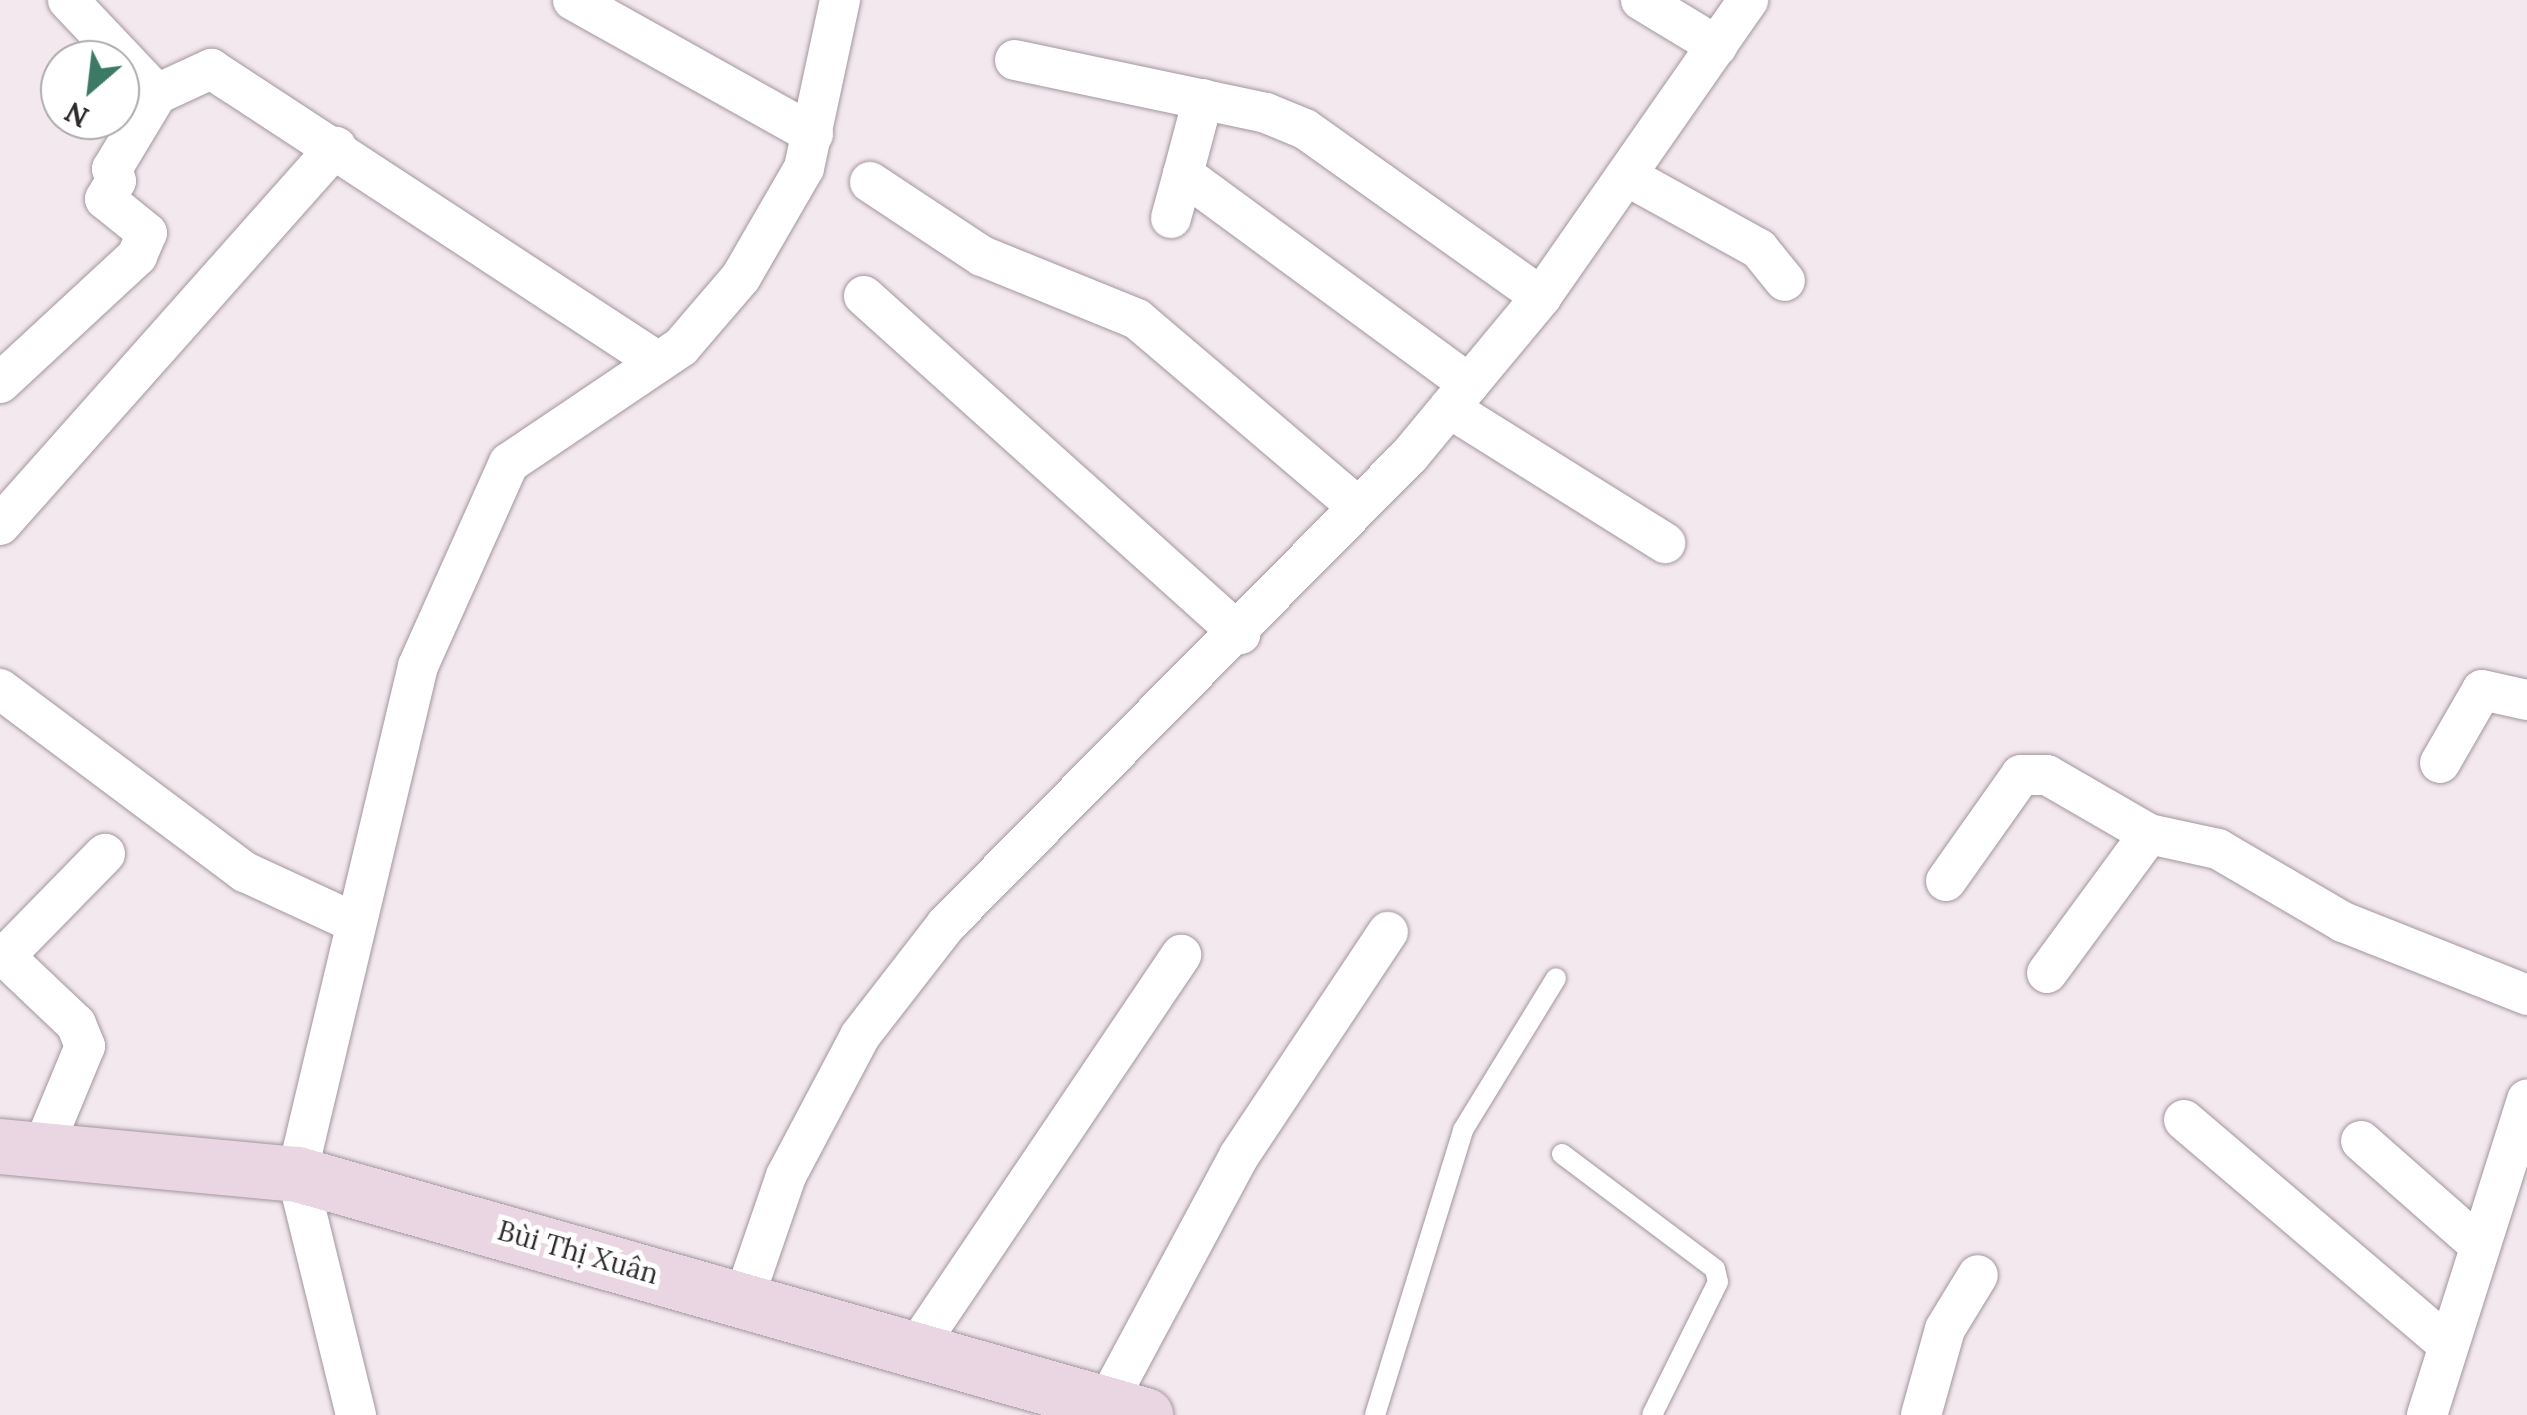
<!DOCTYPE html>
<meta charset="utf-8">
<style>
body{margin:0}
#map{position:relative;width:2527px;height:1415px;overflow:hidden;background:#f4e8ef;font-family:Lora,serif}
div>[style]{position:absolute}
.roads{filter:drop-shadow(0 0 2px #a2969d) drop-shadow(0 0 2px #a2969d)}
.service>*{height:20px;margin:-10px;padding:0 10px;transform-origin:10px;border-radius:10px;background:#fff}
.minor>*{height:40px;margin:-20px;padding:0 20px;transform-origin:20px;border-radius:20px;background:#fff}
.secondary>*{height:55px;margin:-27.5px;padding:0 27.5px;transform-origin:27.5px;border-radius:27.5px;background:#ead6e2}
span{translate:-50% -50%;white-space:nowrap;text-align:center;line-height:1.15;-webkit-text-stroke:10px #fff;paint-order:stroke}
.street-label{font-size:28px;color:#2f2b2d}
.north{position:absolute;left:40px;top:40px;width:100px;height:100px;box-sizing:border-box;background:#fff;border:2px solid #acaaab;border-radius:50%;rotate:208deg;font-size:28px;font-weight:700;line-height:40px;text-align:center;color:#2f2b2d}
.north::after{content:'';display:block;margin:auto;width:35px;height:45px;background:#3c7a66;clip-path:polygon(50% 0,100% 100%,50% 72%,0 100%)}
</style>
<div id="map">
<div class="roads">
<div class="service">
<div style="left:1562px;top:1154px;width:191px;rotate:36.9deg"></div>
<div style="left:1715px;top:1269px;width:13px;rotate:77deg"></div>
<div style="left:1718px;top:1282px;width:148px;rotate:116.4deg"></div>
<div style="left:1375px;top:1415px;width:298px;rotate:-72.8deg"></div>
<div style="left:1463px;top:1130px;width:178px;rotate:-58.5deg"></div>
</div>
<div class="minor">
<div style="left:68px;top:0;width:129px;rotate:46.6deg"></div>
<div style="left:573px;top:0;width:275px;rotate:29.2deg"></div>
<div style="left:1641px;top:0;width:89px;rotate:31.2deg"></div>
<div style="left:1015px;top:60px;width:257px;rotate:11.9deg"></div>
<div style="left:1266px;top:113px;width:42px;rotate:22.3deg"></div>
<div style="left:1305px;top:129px;width:290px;rotate:35.4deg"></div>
<div style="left:1203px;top:99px;width:78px;rotate:104.9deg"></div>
<div style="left:1183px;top:174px;width:355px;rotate:36.3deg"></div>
<div style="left:1627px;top:176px;width:151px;rotate:28.9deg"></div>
<div style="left:1759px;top:249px;width:41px;rotate:50.9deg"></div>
<div style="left:870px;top:182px;width:134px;rotate:33.5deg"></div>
<div style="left:982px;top:256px;width:167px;rotate:22.1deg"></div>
<div style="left:1137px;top:319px;width:289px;rotate:40.4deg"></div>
<div style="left:1171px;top:218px;width:46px;rotate:-74.7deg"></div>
<div style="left:864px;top:296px;width:506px;rotate:41.95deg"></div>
<div style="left:0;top:383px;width:187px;rotate:-42.8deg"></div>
<div style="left:137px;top:256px;width:25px;rotate:-67deg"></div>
<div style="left:147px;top:233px;width:54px;rotate:-141deg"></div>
<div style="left:105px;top:199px;width:21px;rotate:-59deg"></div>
<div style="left:116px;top:181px;width:13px;rotate:-108deg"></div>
<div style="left:112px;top:169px;width:87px;rotate:-59deg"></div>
<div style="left:157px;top:94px;width:60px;rotate:-24.8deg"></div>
<div style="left:211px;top:69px;width:531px;rotate:33.24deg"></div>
<div style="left:1449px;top:408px;width:255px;rotate:32deg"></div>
<div style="left:0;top:525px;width:506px;rotate:-48.37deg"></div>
<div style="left:0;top:689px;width:306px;rotate:36.8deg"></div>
<div style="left:245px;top:872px;width:117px;rotate:24.8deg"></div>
<div style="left:2440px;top:763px;width:84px;rotate:-60.1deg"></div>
<div style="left:2482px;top:690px;width:46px;rotate:12.5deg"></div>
<div style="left:1946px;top:881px;width:130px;rotate:-54.7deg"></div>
<div style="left:2021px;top:775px;width:26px"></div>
<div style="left:2047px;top:775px;width:118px;rotate:30deg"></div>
<div style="left:2149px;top:834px;width:71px;rotate:12.3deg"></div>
<div style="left:2218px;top:849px;width:145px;rotate:30.3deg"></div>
<div style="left:2343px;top:922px;width:198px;rotate:21.6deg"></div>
<div style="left:0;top:952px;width:105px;rotate:43.5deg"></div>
<div style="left:76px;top:1024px;width:24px;rotate:68deg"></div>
<div style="left:85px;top:1046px;width:113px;rotate:112.5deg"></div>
<div style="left:5px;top:956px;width:143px;rotate:-45.6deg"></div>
<div style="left:2047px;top:973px;width:172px;rotate:-53.7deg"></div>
<div style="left:2184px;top:1120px;width:344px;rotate:40.4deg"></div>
<div style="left:2361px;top:1141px;width:157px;rotate:41.4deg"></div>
<div style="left:744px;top:1298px;width:129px;rotate:-71deg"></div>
<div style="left:786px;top:1176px;width:158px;rotate:-62.1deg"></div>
<div style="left:860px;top:1036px;width:140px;rotate:-52.2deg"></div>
<div style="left:946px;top:925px;width:660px;rotate:-45.37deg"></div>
<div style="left:1410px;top:455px;width:205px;rotate:-50.3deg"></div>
<div style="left:1541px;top:297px;width:362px;rotate:-55.1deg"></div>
<div style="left:914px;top:1351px;width:478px;rotate:-56deg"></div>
<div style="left:1106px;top:1404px;width:281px;rotate:-61.8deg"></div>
<div style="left:1239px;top:1156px;width:269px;rotate:-56.4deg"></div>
<div style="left:356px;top:1415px;width:248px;rotate:-103.8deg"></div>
<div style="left:297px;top:1174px;width:522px;rotate:-76.6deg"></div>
<div style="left:418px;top:666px;width:222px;rotate:-65.9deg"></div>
<div style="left:509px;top:463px;width:207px;rotate:-34deg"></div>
<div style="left:681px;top:347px;width:92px;rotate:-49.4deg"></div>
<div style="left:741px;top:277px;width:126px;rotate:-60deg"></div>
<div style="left:804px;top:168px;width:172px;rotate:-77.9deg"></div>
<div style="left:1921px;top:1415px;width:89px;rotate:-74.4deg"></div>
<div style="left:1945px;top:1329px;width:63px;rotate:-58.6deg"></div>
<div style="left:2427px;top:1415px;width:331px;rotate:-72.4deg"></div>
</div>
<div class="secondary">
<div style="left:0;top:1146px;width:298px;rotate:5.4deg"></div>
<div style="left:297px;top:1174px;width:882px;rotate:15.87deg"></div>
</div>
</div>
<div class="street-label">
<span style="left:578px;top:1252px;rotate:16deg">Bùi Thị Xuân</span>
</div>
<div class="north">N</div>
</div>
